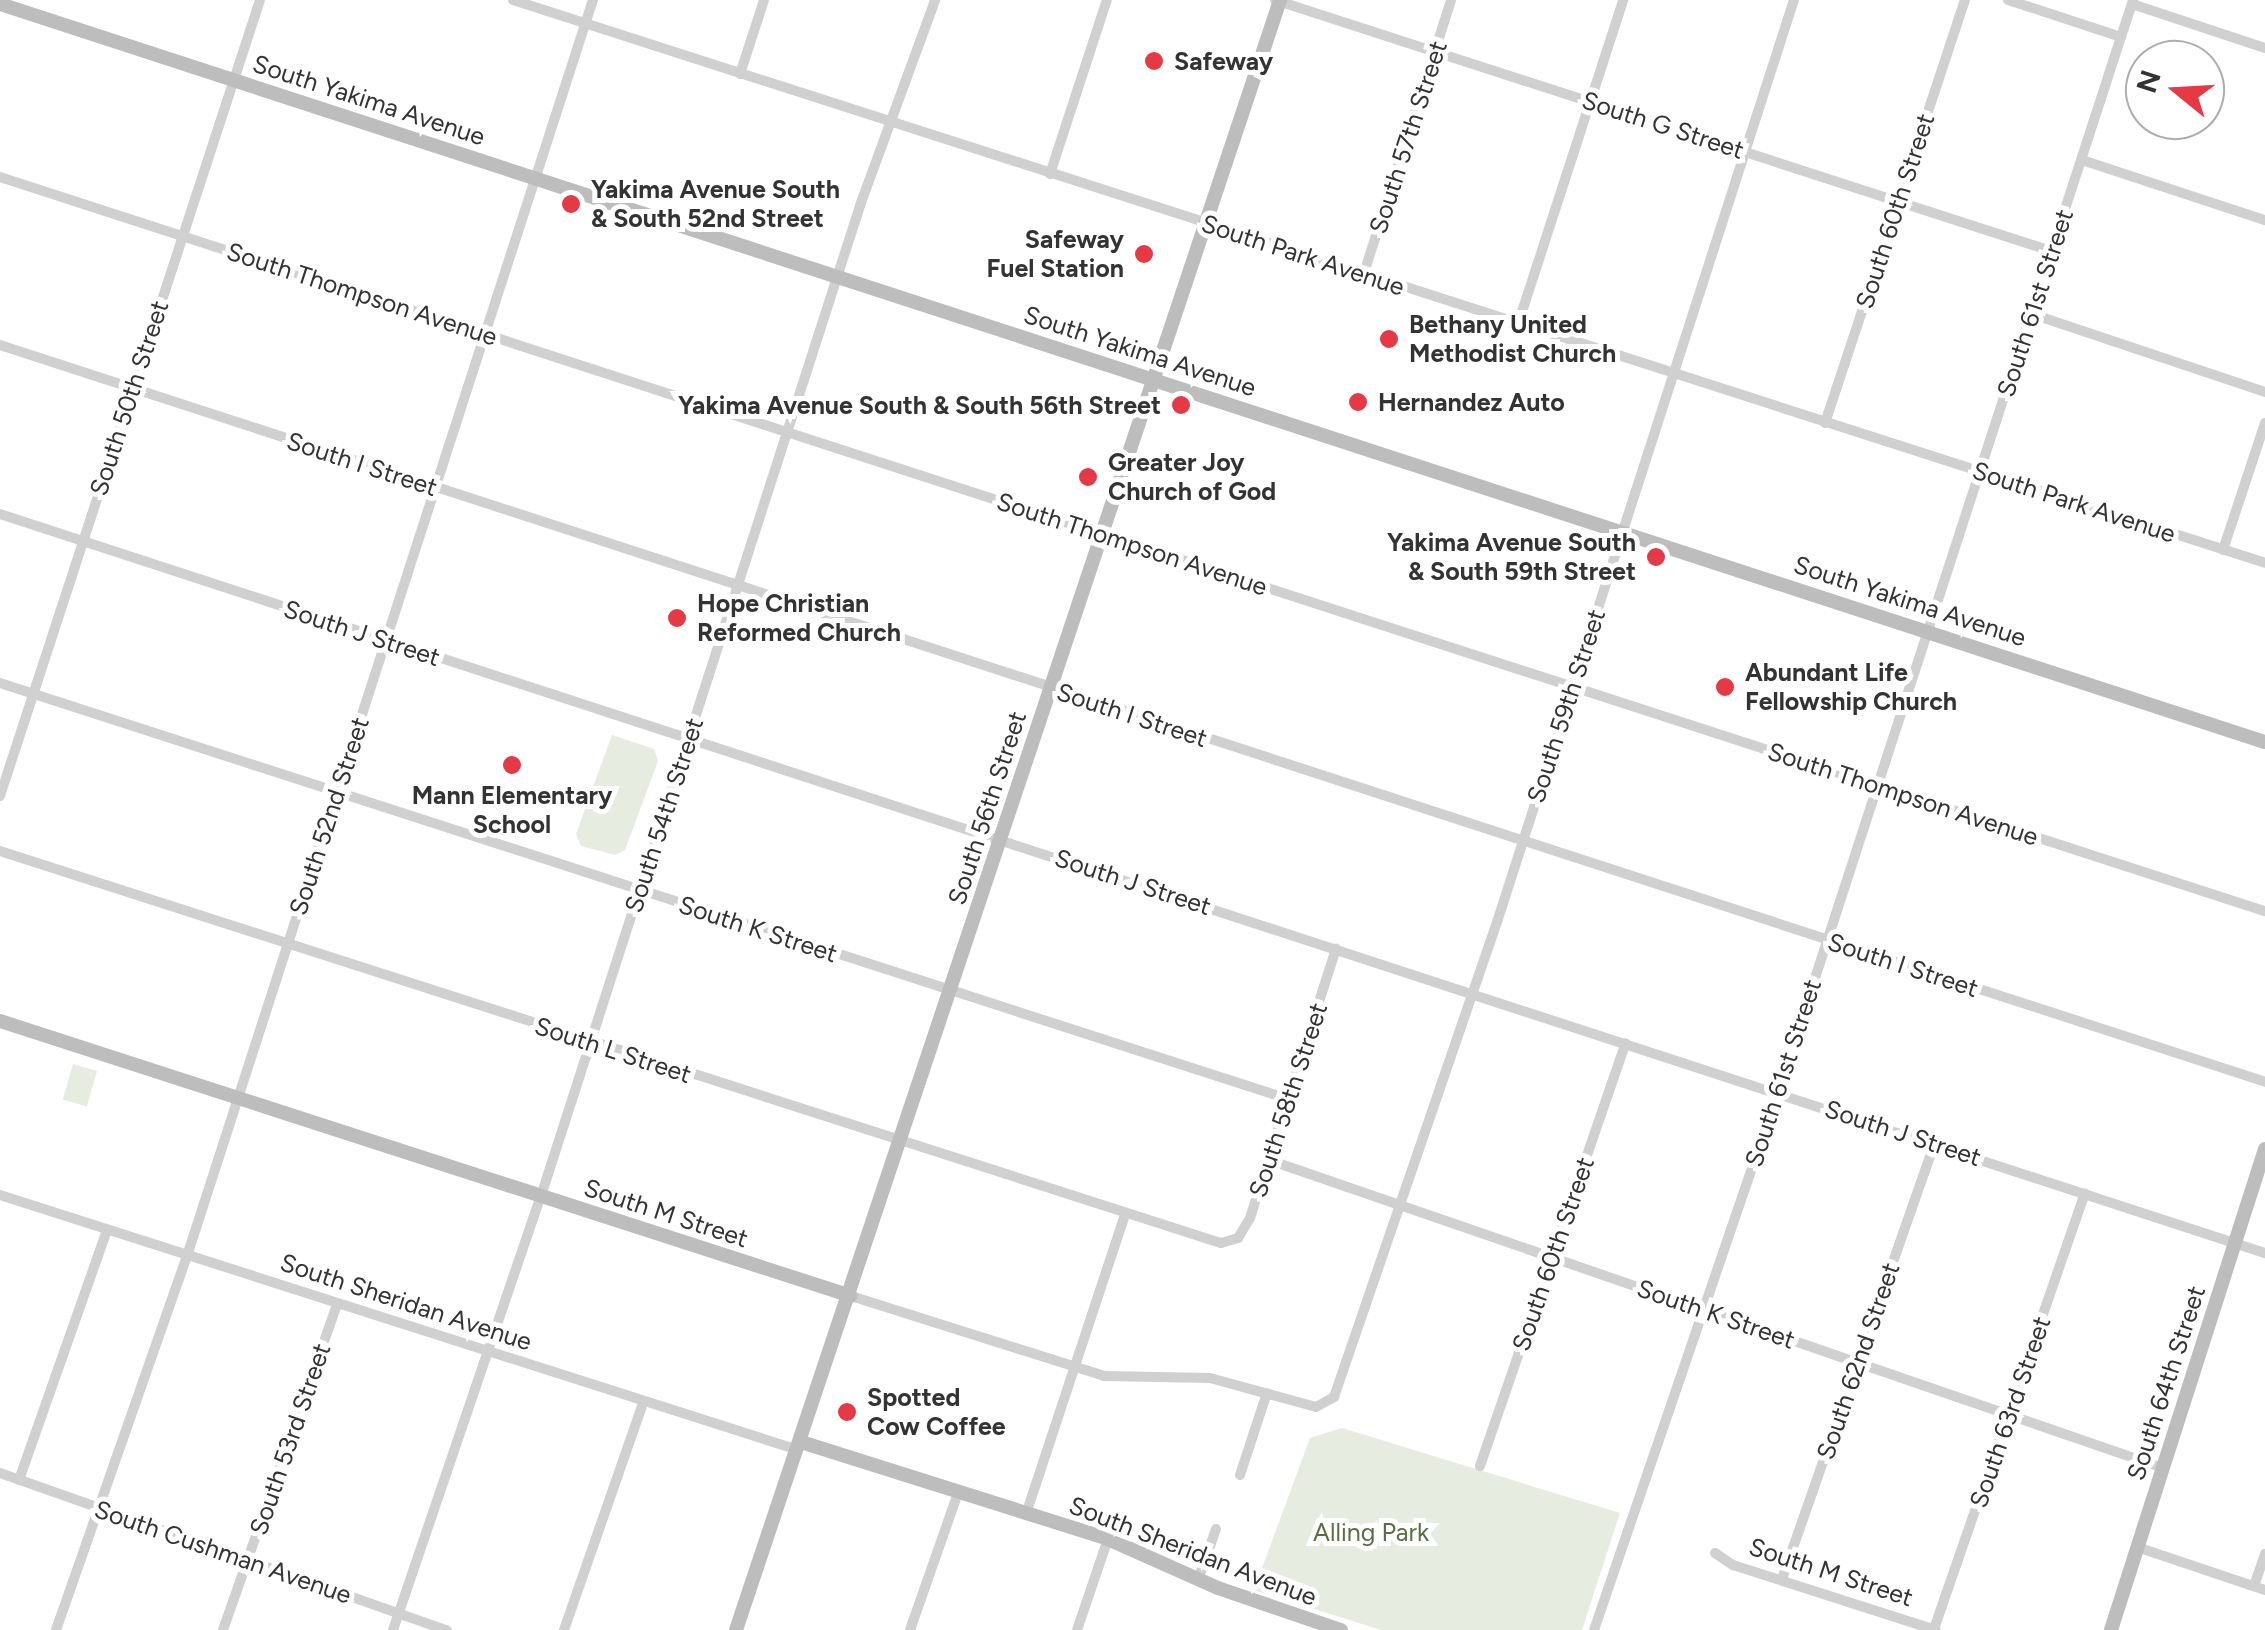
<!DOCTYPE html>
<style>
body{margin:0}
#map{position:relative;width:2265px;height:1630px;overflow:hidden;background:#fff;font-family:Figtree,sans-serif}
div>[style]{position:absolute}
.green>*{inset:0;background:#e6ecdf;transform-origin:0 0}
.street>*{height:10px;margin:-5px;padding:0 5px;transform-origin:5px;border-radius:5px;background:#d0d0d0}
.secondary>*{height:14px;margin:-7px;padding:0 7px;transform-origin:7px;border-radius:7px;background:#bdbdbd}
.dots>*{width:28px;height:28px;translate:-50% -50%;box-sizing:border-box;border:5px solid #fff;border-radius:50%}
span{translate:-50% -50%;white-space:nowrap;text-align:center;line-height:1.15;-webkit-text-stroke:10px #fff;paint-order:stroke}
.poi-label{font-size:25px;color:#333;font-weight:700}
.left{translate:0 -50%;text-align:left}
.right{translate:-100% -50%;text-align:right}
.street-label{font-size:25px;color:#333}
.park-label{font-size:25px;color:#56703f}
.north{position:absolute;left:2125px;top:40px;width:100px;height:100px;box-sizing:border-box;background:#fff;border:2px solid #adadad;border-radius:50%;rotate:288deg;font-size:28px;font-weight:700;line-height:40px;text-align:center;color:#333}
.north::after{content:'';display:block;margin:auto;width:35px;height:45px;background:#e63946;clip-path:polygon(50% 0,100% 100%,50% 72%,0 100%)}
</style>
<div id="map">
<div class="green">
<div style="clip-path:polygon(612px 735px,654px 749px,658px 761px,625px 850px,615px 855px,581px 846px,576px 834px)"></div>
<div style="left:73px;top:1064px;width:25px;height:37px;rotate:16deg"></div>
<div style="clip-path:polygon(1342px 1428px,1620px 1513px,1582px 1630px,1381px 1630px,1254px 1590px,1310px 1438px)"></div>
</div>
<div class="street">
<div style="left:513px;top:0;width:1840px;rotate:17.81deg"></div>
<div style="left:1275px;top:0;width:816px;rotate:17.92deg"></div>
<div style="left:2008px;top:0;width:119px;rotate:18.1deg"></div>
<div style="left:2132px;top:4px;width:140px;rotate:18.3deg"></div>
<div style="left:740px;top:74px;width:78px;rotate:-72deg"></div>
<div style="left:2082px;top:160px;width:193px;rotate:18.2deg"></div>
<div style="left:1050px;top:174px;width:183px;rotate:-71.9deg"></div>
<div style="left:0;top:177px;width:2381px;rotate:17.96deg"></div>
<div style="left:1364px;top:273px;width:287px;rotate:-72.3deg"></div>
<div style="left:2032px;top:314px;width:246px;rotate:18.5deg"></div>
<div style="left:1518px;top:324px;width:341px;rotate:-72deg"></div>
<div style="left:0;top:345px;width:2382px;rotate:18.02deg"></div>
<div style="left:1825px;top:423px;width:446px;rotate:-71.7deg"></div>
<div style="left:0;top:514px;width:2383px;rotate:18.07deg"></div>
<div style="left:2223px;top:550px;width:134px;rotate:-71.7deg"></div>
<div style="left:0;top:683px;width:1354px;rotate:17.9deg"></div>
<div style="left:0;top:796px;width:837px;rotate:-71.91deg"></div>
<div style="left:0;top:851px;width:1282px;rotate:17.8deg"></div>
<div style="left:1221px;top:1243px;width:18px;rotate:-16deg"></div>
<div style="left:1238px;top:1238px;width:23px;rotate:-59deg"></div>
<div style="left:1250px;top:1218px;width:283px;rotate:-72.3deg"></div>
<div style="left:1269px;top:1160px;width:946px;rotate:19.01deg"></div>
<div style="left:0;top:1195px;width:838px;rotate:17.72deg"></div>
<div style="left:851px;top:1296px;width:265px;rotate:17.5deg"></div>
<div style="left:1104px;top:1376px;width:106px;rotate:1.1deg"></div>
<div style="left:1210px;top:1378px;width:110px;rotate:15.3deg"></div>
<div style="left:1316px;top:1407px;width:21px;rotate:-29deg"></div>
<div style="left:1334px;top:1397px;width:505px;rotate:-71.06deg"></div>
<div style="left:1498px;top:919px;width:965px;rotate:-72.15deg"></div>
<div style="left:1480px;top:1466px;width:447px;rotate:-71deg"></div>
<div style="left:0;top:1473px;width:474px;rotate:19.4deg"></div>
<div style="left:1240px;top:1475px;width:86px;rotate:-71.8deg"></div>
<div style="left:19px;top:1480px;width:265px;rotate:-70.6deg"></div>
<div style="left:1026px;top:1514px;width:315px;rotate:-71.7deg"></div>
<div style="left:2137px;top:1547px;width:135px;rotate:18.6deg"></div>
<div style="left:1715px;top:1553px;width:22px;rotate:34deg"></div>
<div style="left:1733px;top:1565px;width:213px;rotate:17.8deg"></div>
<div style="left:1782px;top:1579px;width:461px;rotate:-70.7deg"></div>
<div style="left:1198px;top:1580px;width:54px;rotate:-70.6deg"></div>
<div style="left:2254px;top:1586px;width:34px;rotate:-71deg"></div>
<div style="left:1934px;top:1629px;width:461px;rotate:-70.9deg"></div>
<div style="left:56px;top:1630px;width:396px;rotate:-70.7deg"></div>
<div style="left:187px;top:1256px;width:1320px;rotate:-72.09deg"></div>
<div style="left:223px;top:1630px;width:345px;rotate:-70.7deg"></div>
<div style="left:393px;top:1630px;width:459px;rotate:-71.2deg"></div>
<div style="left:541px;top:1196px;width:1046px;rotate:-72.14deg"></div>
<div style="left:862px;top:200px;width:213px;rotate:-69.9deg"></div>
<div style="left:564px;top:1630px;width:240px;rotate:-70.8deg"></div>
<div style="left:910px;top:1630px;width:145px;rotate:-70.7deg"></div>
<div style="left:1077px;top:1630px;width:96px;rotate:-71.2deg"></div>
<div style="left:1594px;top:1630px;width:569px;rotate:-71.12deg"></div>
<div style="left:1778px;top:1092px;width:1148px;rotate:-71.99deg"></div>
</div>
<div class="secondary">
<div style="left:0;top:4px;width:2382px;rotate:18.05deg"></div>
<div style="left:0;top:1021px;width:894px;rotate:17.91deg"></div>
<div style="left:801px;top:1442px;width:322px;rotate:17.5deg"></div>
<div style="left:1108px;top:1539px;width:120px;rotate:24deg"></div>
<div style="left:1218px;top:1588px;width:130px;rotate:18.9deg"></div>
<div style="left:736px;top:1630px;width:1718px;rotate:-71.54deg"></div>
<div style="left:2111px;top:1630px;width:505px;rotate:-72.25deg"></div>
</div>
<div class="dots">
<div style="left:1154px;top:61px;background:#e63946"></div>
<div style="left:571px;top:204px;background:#e63946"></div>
<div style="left:1144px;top:254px;background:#e63946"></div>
<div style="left:1389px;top:339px;background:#e63946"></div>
<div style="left:1358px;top:402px;background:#e63946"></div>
<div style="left:1181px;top:405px;background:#e63946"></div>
<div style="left:1088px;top:477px;background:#e63946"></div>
<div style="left:1656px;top:557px;background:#e63946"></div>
<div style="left:677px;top:618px;background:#e63946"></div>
<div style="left:1725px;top:687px;background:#e63946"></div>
<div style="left:512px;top:765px;background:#e63946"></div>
<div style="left:847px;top:1412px;background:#e63946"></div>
</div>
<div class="poi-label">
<span class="left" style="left:1174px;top:61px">Safeway</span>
<span class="left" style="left:591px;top:204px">Yakima Avenue South<br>&amp; South 52nd Street</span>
<span class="right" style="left:1124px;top:254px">Safeway<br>Fuel Station</span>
<span class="left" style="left:1409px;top:339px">Bethany United<br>Methodist Church</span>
<span class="left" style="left:1378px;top:402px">Hernandez Auto</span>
<span class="right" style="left:1161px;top:405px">Yakima Avenue South &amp; South 56th Street</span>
<span class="left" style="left:1108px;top:477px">Greater Joy<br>Church of God</span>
<span class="right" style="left:1636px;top:557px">Yakima Avenue South<br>&amp; South 59th Street</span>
<span class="left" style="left:697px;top:618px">Hope Christian<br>Reformed Church</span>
<span class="left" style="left:1745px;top:687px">Abundant Life<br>Fellowship Church</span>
<span style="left:512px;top:810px">Mann Elementary<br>School</span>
<span class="left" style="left:867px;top:1412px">Spotted<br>Cow Coffee</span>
</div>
<div class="street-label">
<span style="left:369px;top:100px;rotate:18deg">South Yakima Avenue</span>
<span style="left:1663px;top:125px;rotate:18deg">South G Street</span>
<span style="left:1408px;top:137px;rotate:-72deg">South 57th Street</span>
<span style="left:1895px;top:211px;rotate:-72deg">South 60th Street</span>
<span style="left:1303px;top:255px;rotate:18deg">South Park Avenue</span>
<span style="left:362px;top:294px;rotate:18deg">South Thompson Avenue</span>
<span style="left:2035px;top:303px;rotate:-72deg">South 61st Street</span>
<span style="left:1140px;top:351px;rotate:18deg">South Yakima Avenue</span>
<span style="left:129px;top:398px;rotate:-72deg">South 50th Street</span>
<span style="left:362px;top:464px;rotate:18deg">South I Street</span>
<span style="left:2074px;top:502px;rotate:18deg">South Park Avenue</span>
<span style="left:1132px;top:544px;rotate:18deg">South Thompson Avenue</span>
<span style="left:1910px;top:601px;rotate:18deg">South Yakima Avenue</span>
<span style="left:362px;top:633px;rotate:18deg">South J Street</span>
<span style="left:1566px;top:706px;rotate:-72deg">South 59th Street</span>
<span style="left:1132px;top:715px;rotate:18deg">South I Street</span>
<span style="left:1903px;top:794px;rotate:18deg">South Thompson Avenue</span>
<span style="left:987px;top:808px;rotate:-72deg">South 56th Street</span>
<span style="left:664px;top:815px;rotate:-72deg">South 54th Street</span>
<span style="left:329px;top:816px;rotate:-72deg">South 52nd Street</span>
<span style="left:1133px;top:882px;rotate:18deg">South J Street</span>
<span style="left:758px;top:929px;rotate:18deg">South K Street</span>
<span style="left:1903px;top:965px;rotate:18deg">South I Street</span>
<span style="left:613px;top:1050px;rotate:18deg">South L Street</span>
<span style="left:1783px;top:1073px;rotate:-72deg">South 61st Street</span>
<span style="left:1288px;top:1100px;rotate:-72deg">South 58th Street</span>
<span style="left:1903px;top:1133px;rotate:18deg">South J Street</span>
<span style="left:666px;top:1213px;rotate:18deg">South M Street</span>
<span style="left:1553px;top:1254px;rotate:-71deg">South 60th Street</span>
<span style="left:406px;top:1302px;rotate:18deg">South Sheridan Avenue</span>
<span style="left:1716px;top:1314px;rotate:19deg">South K Street</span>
<span style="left:1858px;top:1361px;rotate:-71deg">South 62nd Street</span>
<span style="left:2166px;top:1383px;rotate:-72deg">South 64th Street</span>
<span style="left:2010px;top:1412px;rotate:-71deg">South 63rd Street</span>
<span style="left:290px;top:1439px;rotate:-71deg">South 53rd Street</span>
<span style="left:1193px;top:1551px;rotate:21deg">South Sheridan Avenue</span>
<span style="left:223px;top:1552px;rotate:19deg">South Cushman Avenue</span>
<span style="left:1831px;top:1572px;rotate:18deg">South M Street</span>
</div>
<div class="park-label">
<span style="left:1371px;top:1532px">Alling Park</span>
</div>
<div class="north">N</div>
</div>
